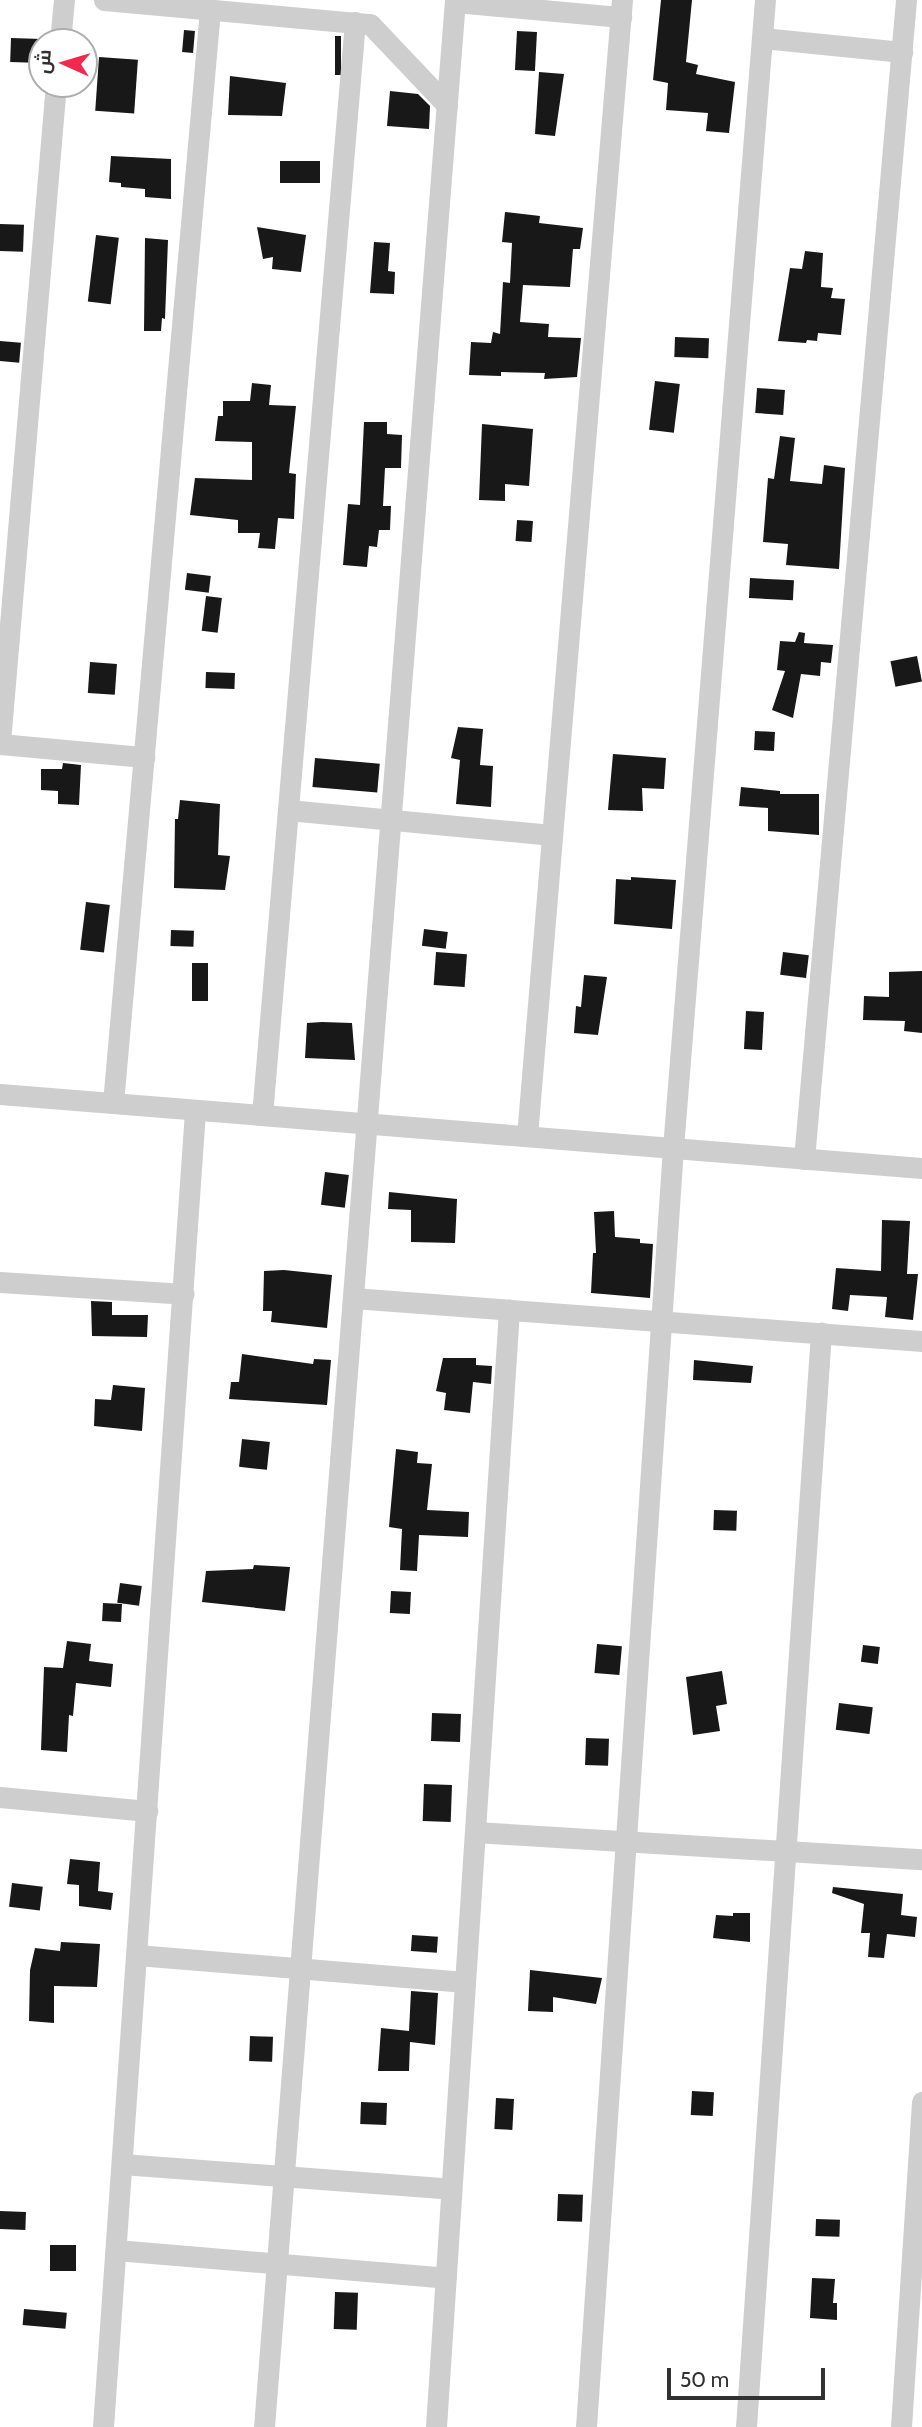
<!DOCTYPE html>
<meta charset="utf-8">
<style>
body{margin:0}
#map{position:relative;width:922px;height:2427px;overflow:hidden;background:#fff;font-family:Cabin,Cairo,sans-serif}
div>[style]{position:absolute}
.building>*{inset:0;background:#181818;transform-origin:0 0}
.minor>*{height:21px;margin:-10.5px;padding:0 10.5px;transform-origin:10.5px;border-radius:10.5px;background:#cecece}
span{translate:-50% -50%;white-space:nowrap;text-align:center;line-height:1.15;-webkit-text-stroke:7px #fff;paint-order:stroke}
.north{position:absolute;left:28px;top:28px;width:70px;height:70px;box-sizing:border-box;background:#fff;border:2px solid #adadad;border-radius:50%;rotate:274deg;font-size:19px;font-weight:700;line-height:28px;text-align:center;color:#313131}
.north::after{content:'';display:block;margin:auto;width:24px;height:32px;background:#f1294f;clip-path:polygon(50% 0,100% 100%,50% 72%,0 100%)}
.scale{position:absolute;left:667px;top:2368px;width:158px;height:32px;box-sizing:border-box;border:4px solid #313131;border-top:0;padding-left:9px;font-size:21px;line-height:24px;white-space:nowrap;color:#313131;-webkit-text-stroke:5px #fff;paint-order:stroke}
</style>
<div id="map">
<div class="building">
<div style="clip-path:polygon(661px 0,692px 0,686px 62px,698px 65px,696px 74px,735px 82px,729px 133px,706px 131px,708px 113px,666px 110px,668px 83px,653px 80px)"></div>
<div style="left:184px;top:30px;width:11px;height:22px;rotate:5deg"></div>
<div style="left:517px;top:31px;width:20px;height:39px;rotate:3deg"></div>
<div style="left:335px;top:36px;width:6px;height:39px"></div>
<div style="left:11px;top:38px;width:31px;height:24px;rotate:2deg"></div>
<div style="left:99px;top:57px;width:39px;height:54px;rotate:4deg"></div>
<div style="clip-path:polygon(539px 72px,564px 74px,555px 136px,535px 134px)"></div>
<div style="clip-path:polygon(230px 76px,286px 83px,282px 116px,228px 115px)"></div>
<div style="clip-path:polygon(390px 91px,418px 94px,430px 106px,429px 129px,387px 126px)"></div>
<div style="clip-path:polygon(111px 156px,171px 159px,171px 199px,145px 197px,145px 189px,121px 187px,121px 183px,109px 182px)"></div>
<div style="left:280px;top:161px;width:40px;height:22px"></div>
<div style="clip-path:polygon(505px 212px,540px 216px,539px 223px,583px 228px,580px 249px,573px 249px,570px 287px,523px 285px,520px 322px,549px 324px,548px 337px,581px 338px,577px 377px,544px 379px,545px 373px,501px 372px,501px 376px,469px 375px,471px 342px,491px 343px,493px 332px,500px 334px,503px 282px,510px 283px,512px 243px,502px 242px)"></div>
<div style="left:0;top:224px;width:24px;height:27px;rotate:2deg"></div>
<div style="clip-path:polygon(257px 227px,306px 235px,301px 272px,272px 269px,273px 257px,263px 259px)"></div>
<div style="left:96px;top:235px;width:23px;height:67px;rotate:7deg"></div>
<div style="clip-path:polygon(145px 238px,168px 240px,165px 319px,162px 318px,161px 331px,144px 331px)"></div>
<div style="clip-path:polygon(374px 242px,390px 243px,388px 271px,395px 272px,394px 294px,370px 293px)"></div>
<div style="clip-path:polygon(805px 251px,823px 253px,821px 287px,833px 288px,831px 298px,845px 299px,841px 335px,818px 333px,817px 341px,807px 340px,806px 343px,778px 341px,790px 268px,802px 269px)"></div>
<div style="left:675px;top:337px;width:34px;height:20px;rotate:2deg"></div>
<div style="left:0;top:341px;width:21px;height:20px;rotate:5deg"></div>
<div style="left:655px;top:381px;width:25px;height:49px;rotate:7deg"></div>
<div style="clip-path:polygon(252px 383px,271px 385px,269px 405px,296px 406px,289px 473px,296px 474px,294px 519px,278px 518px,275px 549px,258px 548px,260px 533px,238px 533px,238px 520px,190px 515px,195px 478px,252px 480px,252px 442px,215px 441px,218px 416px,223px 416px,223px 401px,250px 401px)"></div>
<div style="left:757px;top:388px;width:28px;height:25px;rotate:4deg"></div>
<div style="clip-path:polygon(364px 422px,387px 422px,387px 434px,402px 435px,401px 468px,385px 468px,383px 506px,391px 506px,390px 530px,379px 530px,377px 547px,369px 546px,367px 567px,343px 565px,348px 504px,360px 505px)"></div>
<div style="clip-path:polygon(482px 424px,533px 429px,529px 486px,505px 484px,505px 501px,479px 500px)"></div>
<div style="clip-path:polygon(780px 436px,795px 438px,790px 481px,822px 484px,824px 465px,845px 468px,839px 569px,786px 565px,788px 544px,763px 542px,768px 478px,774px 479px)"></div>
<div style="left:517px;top:520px;width:16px;height:21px;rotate:4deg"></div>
<div style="left:187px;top:573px;width:24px;height:17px;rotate:7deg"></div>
<div style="left:750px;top:578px;width:44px;height:20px;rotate:3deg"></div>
<div style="left:206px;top:596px;width:16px;height:35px;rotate:7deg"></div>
<div style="clip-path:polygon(799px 632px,805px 633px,804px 643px,833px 645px,831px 663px,821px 662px,820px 676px,801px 674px,793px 718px,772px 710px,785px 671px,777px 670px,780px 641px,795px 642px)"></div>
<div style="left:917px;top:656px;width:26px;height:27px;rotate:79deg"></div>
<div style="left:90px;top:662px;width:27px;height:31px;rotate:4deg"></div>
<div style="left:206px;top:672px;width:29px;height:16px;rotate:2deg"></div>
<div style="clip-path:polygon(458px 727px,483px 729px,480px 765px,493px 766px,491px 807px,456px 804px,460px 760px,451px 758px)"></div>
<div style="left:755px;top:731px;width:20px;height:19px;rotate:3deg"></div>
<div style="clip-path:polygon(613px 754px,666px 758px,664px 789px,642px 788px,643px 811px,608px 810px)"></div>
<div style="left:315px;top:758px;width:65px;height:29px;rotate:5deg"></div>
<div style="clip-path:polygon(63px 763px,81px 765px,79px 805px,58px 804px,58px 791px,41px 790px,41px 769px,62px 769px)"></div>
<div style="clip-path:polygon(741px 787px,780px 791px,780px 794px,819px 794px,819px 835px,768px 831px,768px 808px,739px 806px)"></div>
<div style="clip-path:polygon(180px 800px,220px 804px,218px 855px,230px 856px,225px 890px,174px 888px,175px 819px,178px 819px)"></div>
<div style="clip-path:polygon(631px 877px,676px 880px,672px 929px,614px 924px,616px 879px,631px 880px)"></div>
<div style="left:86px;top:902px;width:24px;height:48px;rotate:7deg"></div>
<div style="left:424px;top:929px;width:24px;height:17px;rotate:7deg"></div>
<div style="left:171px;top:930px;width:23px;height:16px;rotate:2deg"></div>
<div style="left:436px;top:952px;width:31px;height:33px;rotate:4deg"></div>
<div style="left:783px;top:952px;width:26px;height:23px;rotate:7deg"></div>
<div style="left:192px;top:963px;width:16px;height:38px"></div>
<div style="clip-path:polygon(922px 971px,922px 1033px,904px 1031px,905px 1021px,863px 1020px,864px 996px,889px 997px,889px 972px)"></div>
<div style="clip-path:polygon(584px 975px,607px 977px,598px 1035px,574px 1033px,576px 1006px,581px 1007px)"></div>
<div style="left:746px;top:1011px;width:18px;height:38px;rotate:3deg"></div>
<div style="clip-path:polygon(322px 1022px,352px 1023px,355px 1060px,305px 1058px,307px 1023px)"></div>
<div style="left:325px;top:1172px;width:24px;height:33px;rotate:7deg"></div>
<div style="clip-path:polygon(389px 1192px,457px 1199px,455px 1243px,411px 1242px,411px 1210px,388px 1209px)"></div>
<div style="clip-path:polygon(614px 1211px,615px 1237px,640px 1239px,640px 1243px,653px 1244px,650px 1298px,591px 1293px,593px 1253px,596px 1253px,594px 1212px)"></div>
<div style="clip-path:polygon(882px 1220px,910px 1221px,907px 1274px,918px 1274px,913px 1320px,885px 1317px,887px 1297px,850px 1295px,848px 1311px,832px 1309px,836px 1268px,881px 1271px)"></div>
<div style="clip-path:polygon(284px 1270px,332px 1275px,327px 1328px,271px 1322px,272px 1311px,263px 1311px,264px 1271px)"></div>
<div style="clip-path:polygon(91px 1301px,112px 1302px,112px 1315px,148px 1315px,147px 1337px,92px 1336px)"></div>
<div style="clip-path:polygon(242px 1354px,313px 1364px,314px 1359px,331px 1360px,327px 1405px,229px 1399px,231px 1382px,239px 1382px)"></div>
<div style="clip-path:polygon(443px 1358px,476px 1358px,476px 1365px,492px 1366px,491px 1384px,473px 1382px,470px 1413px,444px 1410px,446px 1393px,436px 1391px)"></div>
<div style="clip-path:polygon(694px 1360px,753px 1366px,751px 1383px,693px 1380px)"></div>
<div style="clip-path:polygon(113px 1385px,145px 1388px,142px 1431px,94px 1426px,95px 1399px,111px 1400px)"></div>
<div style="left:242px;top:1439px;width:28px;height:28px;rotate:6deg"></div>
<div style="clip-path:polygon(396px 1449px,418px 1452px,417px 1463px,432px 1464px,427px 1510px,469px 1512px,468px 1537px,419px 1535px,417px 1571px,400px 1570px,402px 1529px,389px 1527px)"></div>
<div style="left:714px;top:1510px;width:23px;height:20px;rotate:2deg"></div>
<div style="clip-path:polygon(254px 1565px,290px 1567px,285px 1611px,202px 1602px,206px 1571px,253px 1569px)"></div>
<div style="left:120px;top:1583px;width:22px;height:20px;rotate:8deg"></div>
<div style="left:391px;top:1591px;width:20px;height:22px;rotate:3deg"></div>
<div style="left:103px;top:1603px;width:19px;height:18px;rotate:3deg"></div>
<div style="clip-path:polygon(67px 1641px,91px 1644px,89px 1661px,113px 1664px,111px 1687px,76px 1683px,73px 1716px,69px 1715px,67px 1752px,41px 1750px,44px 1667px,63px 1668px)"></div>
<div style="left:597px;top:1644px;width:25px;height:29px;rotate:5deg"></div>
<div style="left:863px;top:1645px;width:17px;height:17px;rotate:7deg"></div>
<div style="clip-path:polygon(722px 1671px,727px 1704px,716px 1706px,720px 1731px,693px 1735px,686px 1677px)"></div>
<div style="left:839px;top:1703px;width:34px;height:27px;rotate:7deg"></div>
<div style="left:432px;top:1713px;width:29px;height:28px;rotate:2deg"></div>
<div style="left:586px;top:1738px;width:23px;height:27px;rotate:2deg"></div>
<div style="left:424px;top:1784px;width:28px;height:37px;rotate:2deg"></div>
<div style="clip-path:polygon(70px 1859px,100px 1862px,98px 1891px,113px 1893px,111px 1910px,79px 1906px,79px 1885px,67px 1884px)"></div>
<div style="left:12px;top:1883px;width:31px;height:24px;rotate:7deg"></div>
<div style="clip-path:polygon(833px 1887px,903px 1894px,901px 1915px,917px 1917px,915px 1937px,887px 1934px,884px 1958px,868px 1957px,870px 1933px,861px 1933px,864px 1904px,832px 1893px)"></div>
<div style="clip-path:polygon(733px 1913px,750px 1913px,750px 1942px,713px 1938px,716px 1915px,733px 1916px)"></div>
<div style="left:412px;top:1935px;width:26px;height:16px;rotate:4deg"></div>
<div style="clip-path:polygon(61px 1942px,100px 1944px,97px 1987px,54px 1986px,54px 2023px,29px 2021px,30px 1970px,35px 1948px,60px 1951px)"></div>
<div style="clip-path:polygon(530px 1970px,602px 1978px,596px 2004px,553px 1997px,553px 2012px,528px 2011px)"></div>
<div style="clip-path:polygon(411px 1991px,438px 1993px,435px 2045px,410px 2042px,409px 2071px,378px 2071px,381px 2028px,409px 2031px)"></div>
<div style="left:250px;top:2036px;width:23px;height:25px;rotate:2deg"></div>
<div style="left:692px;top:2091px;width:22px;height:24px;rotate:3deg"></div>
<div style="left:496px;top:2098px;width:18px;height:31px;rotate:3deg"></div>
<div style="left:361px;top:2102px;width:26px;height:22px;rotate:2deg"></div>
<div style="left:558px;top:2194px;width:25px;height:27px;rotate:2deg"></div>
<div style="left:0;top:2211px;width:26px;height:18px;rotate:2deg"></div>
<div style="left:816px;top:2219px;width:24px;height:17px;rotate:2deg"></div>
<div style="left:50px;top:2245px;width:26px;height:26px"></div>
<div style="clip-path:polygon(812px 2278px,835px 2279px,833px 2303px,837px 2303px,837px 2320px,810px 2318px)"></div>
<div style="left:335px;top:2292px;width:23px;height:37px;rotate:2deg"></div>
<div style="left:24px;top:2309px;width:43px;height:16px;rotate:5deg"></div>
</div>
<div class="minor">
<div style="left:104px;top:0;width:267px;rotate:5.2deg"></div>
<div style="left:370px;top:24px;width:112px;rotate:46.5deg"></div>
<div style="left:455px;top:2px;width:167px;rotate:5.2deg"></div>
<div style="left:762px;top:38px;width:141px;rotate:5.7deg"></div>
<div style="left:60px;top:42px;width:42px;rotate:-84.6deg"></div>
<div style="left:0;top:742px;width:660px;rotate:-85.14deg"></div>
<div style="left:0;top:744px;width:145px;rotate:5.2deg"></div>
<div style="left:288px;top:810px;width:265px;rotate:5.4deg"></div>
<div style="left:0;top:1094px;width:925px;rotate:4.59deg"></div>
<div style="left:113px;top:1103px;width:1098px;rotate:-84.93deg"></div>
<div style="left:262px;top:1115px;width:1097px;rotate:-85.14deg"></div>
<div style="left:527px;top:1136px;width:1140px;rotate:-85.22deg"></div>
<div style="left:804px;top:1159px;width:1163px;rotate:-84.97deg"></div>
<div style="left:0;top:1282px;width:184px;rotate:3.7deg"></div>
<div style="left:353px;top:1298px;width:571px;rotate:4.32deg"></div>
<div style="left:0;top:1797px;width:148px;rotate:5.4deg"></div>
<div style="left:475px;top:1832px;width:448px;rotate:3.5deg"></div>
<div style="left:137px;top:1955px;width:329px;rotate:4.7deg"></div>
<div style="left:122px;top:2164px;width:330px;rotate:4.3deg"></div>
<div style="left:116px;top:2250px;width:331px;rotate:4.8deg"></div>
<div style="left:103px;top:2427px;width:1320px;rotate:-86deg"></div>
<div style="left:264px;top:2427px;width:2435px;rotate:-85.5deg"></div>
<div style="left:436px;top:2427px;width:1120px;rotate:-86.26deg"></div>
<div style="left:586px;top:2427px;width:1282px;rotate:-86.11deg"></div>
<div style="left:673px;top:1148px;width:1152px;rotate:-85.42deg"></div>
<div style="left:746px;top:2427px;width:1097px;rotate:-86.08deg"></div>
<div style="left:901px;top:2427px;width:326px;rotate:-86.3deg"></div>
</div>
<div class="north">ش</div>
<div class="scale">50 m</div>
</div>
